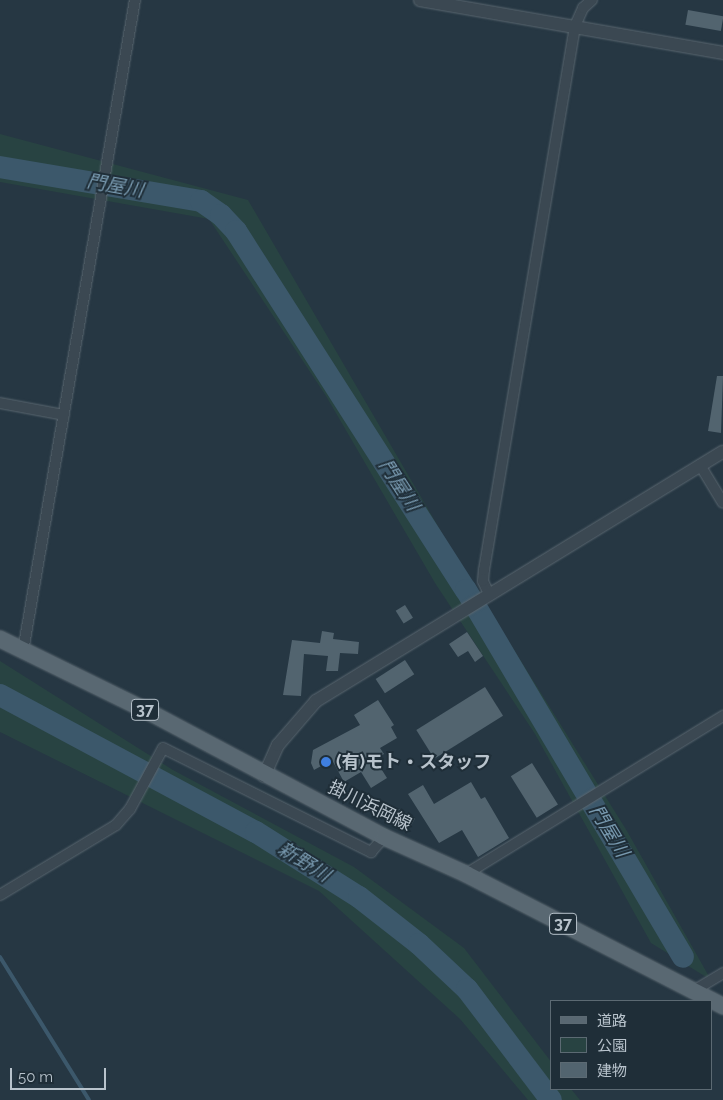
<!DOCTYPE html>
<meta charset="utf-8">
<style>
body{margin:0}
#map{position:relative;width:723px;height:1100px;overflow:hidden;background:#263743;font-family:Raleway,"Noto Sans JP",sans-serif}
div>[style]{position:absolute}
.green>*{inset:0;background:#284342}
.stream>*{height:4px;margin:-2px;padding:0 2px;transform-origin:2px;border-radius:2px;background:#3c586b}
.river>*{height:22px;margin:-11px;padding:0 11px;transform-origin:11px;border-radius:11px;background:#3c586b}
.building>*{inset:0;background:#52646f;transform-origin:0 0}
.roads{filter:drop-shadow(0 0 1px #59666f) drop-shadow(0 0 1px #59666f)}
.minor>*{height:10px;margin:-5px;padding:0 5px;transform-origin:5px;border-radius:5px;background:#3b4852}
.tertiary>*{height:12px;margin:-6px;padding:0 6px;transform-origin:6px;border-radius:6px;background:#3b4852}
.primary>*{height:16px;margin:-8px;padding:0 8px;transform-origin:8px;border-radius:8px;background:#596872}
.dots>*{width:14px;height:14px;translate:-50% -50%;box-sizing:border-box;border:2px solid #1f2e38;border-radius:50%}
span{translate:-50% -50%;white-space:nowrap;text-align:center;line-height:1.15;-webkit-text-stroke:4px #1f2e38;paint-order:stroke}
.shield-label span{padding:1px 4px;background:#1f2e38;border:1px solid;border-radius:4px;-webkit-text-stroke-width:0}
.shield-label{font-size:16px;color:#b8c3cc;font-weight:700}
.poi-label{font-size:18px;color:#b8c3cc;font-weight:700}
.left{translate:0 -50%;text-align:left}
.street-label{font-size:18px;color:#b8c3cc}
.water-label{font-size:19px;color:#7899af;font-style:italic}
.legend{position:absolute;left:550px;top:1000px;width:162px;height:90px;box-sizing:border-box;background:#1f2e38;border:1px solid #5c6a73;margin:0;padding:6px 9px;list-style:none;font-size:15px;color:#b8c3cc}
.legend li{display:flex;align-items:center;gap:10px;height:25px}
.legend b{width:25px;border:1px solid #5c6a73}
.scale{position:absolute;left:10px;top:1068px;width:96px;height:22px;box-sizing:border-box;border:2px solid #b8c3cc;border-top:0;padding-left:6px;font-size:15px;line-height:18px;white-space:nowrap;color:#b8c3cc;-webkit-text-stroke:4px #1f2e38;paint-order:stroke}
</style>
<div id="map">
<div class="green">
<div style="clip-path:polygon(0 134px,248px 200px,453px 552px,627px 831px,711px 980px,651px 943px,535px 734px,435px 583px,326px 396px,209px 219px,0 182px)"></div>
<div style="clip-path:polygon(0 661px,173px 770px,354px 867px,464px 948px,552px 1063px,552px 1089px,571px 1089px,580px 1100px,528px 1100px,460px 1019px,319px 891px,0 732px)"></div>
</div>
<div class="stream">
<div style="left:0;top:957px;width:168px;rotate:58.1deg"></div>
</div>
<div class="river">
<div style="left:0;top:167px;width:204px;rotate:9.6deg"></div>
<div style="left:201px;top:201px;width:24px;rotate:35deg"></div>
<div style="left:221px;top:215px;width:22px;rotate:47deg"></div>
<div style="left:236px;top:231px;width:426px;rotate:57.4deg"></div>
<div style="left:466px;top:590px;width:426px;rotate:59.4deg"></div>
<div style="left:0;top:695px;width:290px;rotate:28.2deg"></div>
<div style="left:256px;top:832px;width:122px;rotate:32.3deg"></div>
<div style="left:359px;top:897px;width:76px;rotate:38.1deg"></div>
<div style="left:419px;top:944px;width:66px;rotate:43.2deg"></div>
<div style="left:467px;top:989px;width:139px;rotate:52.9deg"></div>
</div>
<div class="building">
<div style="left:688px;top:10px;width:36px;height:15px;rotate:10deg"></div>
<div style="clip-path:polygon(717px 376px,723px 376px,721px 433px,708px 431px)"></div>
<div style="left:405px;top:605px;width:15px;height:11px;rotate:58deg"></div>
<div style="clip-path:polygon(322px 631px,334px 633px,333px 639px,359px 642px,358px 654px,340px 653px,338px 671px,326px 671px,328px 656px,304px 654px,301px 696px,283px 695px,292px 640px,320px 643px)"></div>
<div style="clip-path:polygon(467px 632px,483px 656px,475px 662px,468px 651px,458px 657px,449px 644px)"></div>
<div style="left:405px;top:660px;width:17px;height:35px;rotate:57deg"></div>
<div style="left:485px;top:687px;width:34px;height:81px;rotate:58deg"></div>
<div style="clip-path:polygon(378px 700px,394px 725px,391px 727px,397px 738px,380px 748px,384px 754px,375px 759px,387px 778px,371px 788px,361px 772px,344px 782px,332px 760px,314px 770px,311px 763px,313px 750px,360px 725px,354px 715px)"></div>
<div style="left:532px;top:763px;width:49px;height:25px;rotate:58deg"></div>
<div style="clip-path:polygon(471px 782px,481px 799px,485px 797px,509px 838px,478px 857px,462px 830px,439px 843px,408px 794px,423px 785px,434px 804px)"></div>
<div style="left:395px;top:807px;width:23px;height:10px;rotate:29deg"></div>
</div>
<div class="roads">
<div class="minor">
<div style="left:0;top:403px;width:65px;rotate:10.6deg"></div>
<div style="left:700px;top:465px;width:44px;rotate:58.8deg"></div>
<div style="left:489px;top:594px;width:14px;rotate:-115deg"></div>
<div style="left:483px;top:581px;width:11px;rotate:-85deg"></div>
<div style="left:484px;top:570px;width:552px;rotate:-80.5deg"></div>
<div style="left:575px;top:26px;width:20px;rotate:-66deg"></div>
<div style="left:583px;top:8px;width:12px;rotate:-42deg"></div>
<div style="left:23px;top:651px;width:661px;rotate:-80.24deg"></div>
<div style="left:466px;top:874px;width:302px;rotate:-31.6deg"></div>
<div style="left:0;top:895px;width:135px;rotate:-31.1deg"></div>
<div style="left:116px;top:825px;width:21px;rotate:-49deg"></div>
<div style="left:130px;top:809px;width:69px;rotate:-61.6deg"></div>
<div style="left:163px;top:748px;width:233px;rotate:26.6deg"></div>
<div style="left:371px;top:852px;width:20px;rotate:-49deg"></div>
<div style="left:695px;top:990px;width:33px;rotate:-31deg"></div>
</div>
<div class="tertiary">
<div style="left:420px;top:0;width:308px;rotate:9.9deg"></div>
<div style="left:264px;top:776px;width:34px;rotate:-66deg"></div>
<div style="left:278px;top:745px;width:58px;rotate:-49.2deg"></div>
<div style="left:316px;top:701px;width:477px;rotate:-31.5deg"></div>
</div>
<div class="primary">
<div style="left:0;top:639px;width:168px;rotate:26.1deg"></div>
<div style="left:151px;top:713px;width:264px;rotate:28deg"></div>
<div style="left:384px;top:837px;width:90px;rotate:24.3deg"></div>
<div style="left:466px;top:874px;width:289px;rotate:27.2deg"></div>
</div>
</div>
<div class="dots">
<div style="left:326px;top:762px;background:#3f7fe0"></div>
</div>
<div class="shield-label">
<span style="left:145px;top:710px">37</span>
<span style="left:563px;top:924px">37</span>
</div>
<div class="poi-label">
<span class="left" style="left:336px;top:762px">(有)モト・スタッフ</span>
</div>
<div class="street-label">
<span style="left:370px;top:806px;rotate:26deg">掛川浜岡線</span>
</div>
<div class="water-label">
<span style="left:115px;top:186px;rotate:10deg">門屋川</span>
<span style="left:399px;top:485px;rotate:57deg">門屋川</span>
<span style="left:609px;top:831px;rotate:59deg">門屋川</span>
<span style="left:304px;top:862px;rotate:32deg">新野川</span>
</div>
<ul class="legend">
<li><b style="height:6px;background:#596872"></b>道路</li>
<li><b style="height:14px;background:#284342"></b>公園</li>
<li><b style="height:14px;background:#52646f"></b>建物</li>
</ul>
<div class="scale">50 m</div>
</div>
